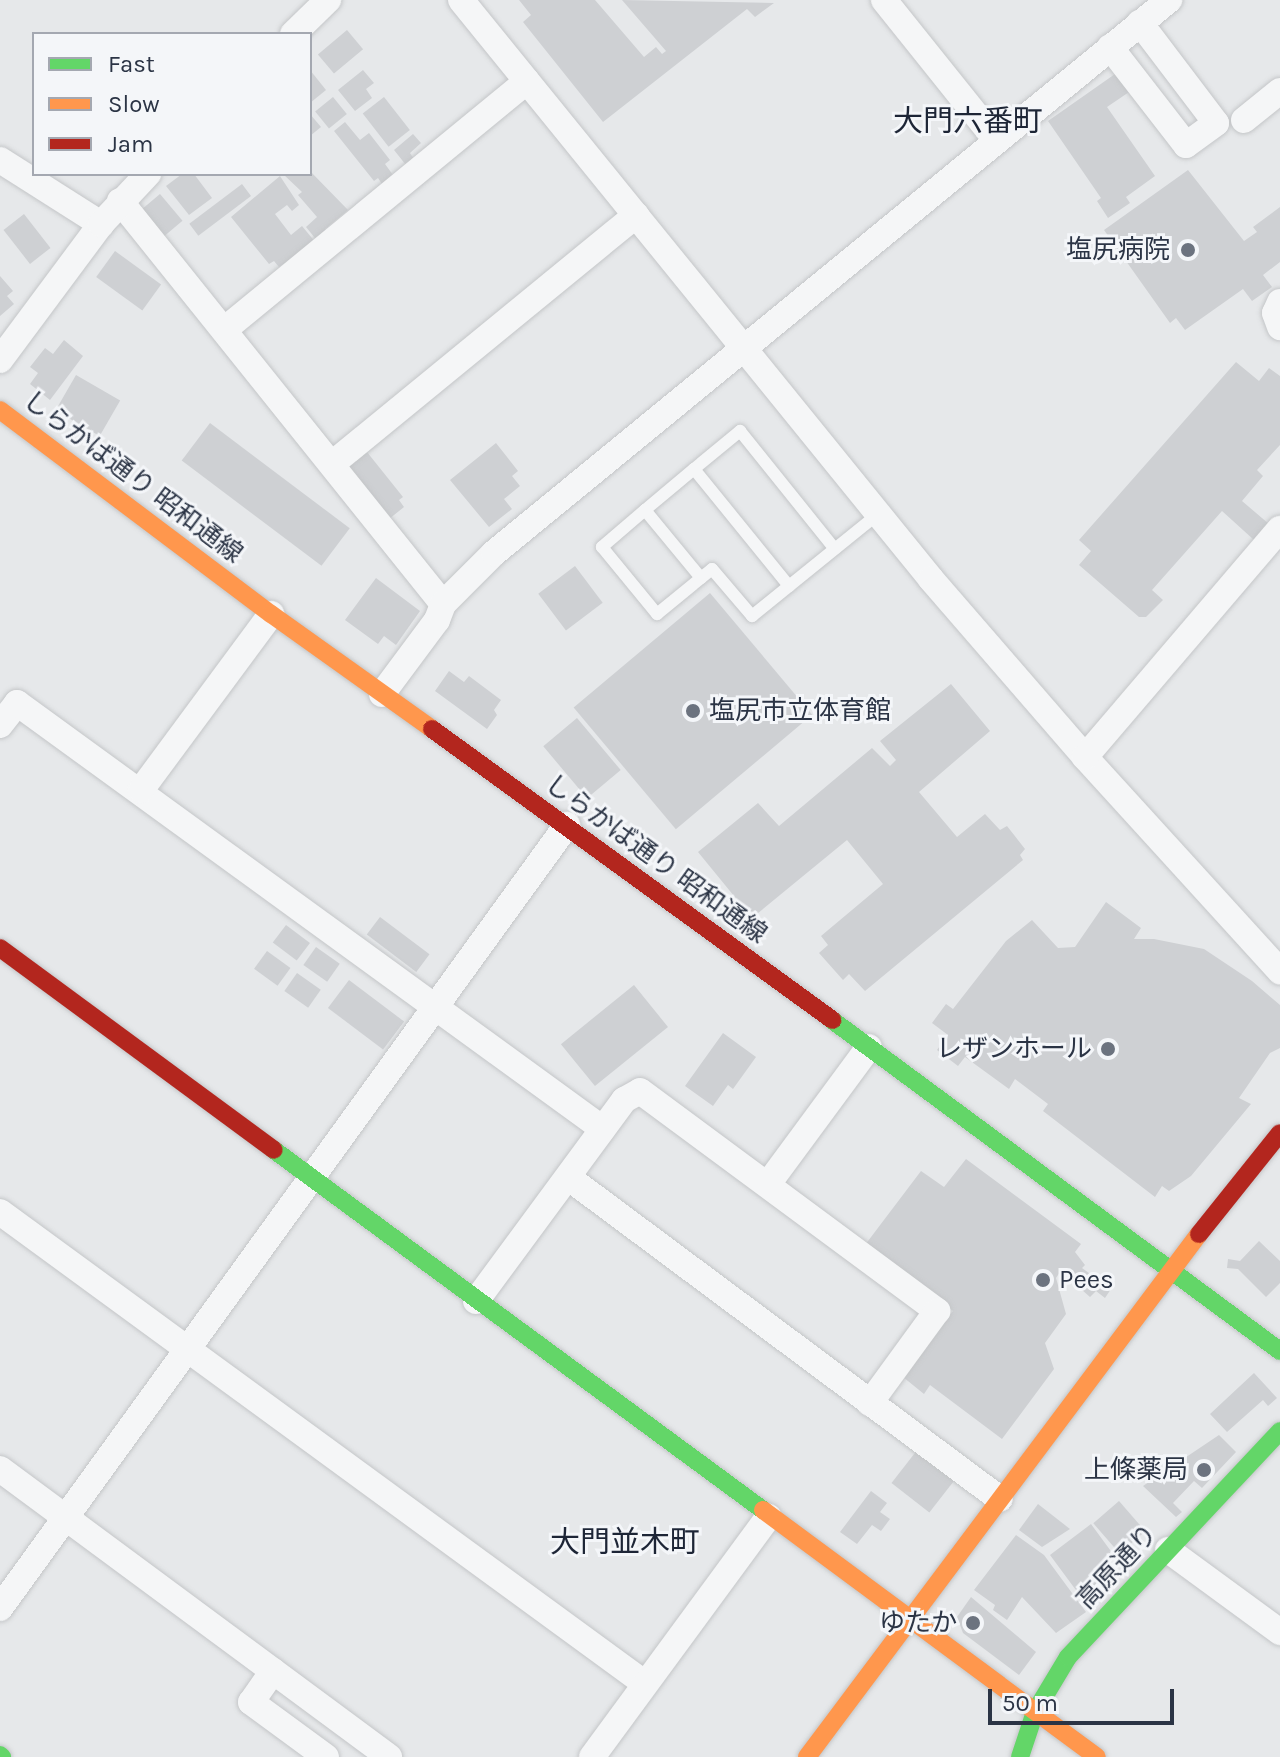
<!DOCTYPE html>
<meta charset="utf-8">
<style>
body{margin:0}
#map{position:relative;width:1280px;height:1757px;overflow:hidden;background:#e6e8ea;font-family:Karla,"Noto Sans JP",sans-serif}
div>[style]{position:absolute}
.building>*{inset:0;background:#ced0d3;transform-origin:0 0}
.roads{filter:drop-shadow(0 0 2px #c4c6c8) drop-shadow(0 0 2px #c4c6c8)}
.lane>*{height:12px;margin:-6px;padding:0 6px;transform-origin:6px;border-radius:6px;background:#f5f6f7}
.street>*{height:26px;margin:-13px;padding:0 13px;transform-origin:13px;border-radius:13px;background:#f5f6f7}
.fast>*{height:18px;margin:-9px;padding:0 9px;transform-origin:9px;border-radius:9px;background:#63d668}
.slow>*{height:18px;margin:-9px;padding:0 9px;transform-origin:9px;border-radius:9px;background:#ff974d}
.jam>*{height:18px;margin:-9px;padding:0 9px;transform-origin:9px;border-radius:9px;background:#b3261e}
.dots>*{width:22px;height:22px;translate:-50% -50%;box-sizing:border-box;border:4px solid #f4f6f9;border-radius:50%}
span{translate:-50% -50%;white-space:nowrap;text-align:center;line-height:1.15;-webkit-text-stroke:6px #f4f6f9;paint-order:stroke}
.poi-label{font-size:26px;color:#2b3445}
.right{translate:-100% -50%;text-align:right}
.left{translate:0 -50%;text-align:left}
.street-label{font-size:26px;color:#2b3445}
.quarter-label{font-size:30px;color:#1d2536}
.legend{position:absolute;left:32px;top:32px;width:280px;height:144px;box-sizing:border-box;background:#f4f6f9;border:2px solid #a4a8b1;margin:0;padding:10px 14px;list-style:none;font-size:24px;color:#2b3445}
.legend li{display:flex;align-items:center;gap:16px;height:40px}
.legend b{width:40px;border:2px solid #a4a8b1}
.scale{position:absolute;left:988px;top:1689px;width:186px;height:36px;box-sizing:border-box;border:4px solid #2b3445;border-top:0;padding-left:10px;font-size:24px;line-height:28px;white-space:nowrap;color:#2b3445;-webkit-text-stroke:6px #f4f6f9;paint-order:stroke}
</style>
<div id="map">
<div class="building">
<div style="clip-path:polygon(519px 0,595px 0,644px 57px,656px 47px,662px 54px,666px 51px,622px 0,774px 3px,755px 17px,747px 9px,603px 122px,523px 22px,531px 15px)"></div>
<div style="left:347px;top:30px;width:25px;height:38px;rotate:50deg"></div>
<div style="clip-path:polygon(1125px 67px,1138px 86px,1107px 107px,1155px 176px,1126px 197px,1130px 203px,1108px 218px,1097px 201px,1101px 198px,1048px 121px)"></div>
<div style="clip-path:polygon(310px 70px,326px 90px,310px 103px)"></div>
<div style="clip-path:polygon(363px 70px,374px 83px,366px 89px,372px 98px,355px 111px,338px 90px)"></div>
<div style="left:333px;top:97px;width:22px;height:23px;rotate:51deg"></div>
<div style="left:384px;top:97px;width:42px;height:27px;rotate:52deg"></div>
<div style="clip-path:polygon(310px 114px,321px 127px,310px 136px)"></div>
<div style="clip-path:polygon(345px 122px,360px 140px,369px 133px,390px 160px,385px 164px,393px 175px,382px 184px,378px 178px,374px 181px,334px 131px)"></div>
<div style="clip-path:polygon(413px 134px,421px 143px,410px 153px,414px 159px,406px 165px,394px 150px)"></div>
<div style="clip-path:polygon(1188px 170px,1244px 241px,1257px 232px,1253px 227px,1280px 207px,1280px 262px,1263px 275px,1272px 287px,1252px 301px,1243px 289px,1185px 330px,1176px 318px,1170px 323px,1104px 230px)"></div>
<div style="clip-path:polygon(310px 171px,348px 210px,325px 229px,329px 234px,319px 243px,306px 227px,317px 217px,298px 195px,302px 192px,283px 174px)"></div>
<div style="clip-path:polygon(182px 174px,194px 174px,212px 198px,189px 215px,166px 186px)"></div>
<div style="clip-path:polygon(280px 176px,299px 205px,292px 211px,287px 205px,275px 214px,291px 235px,302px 226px,316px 243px,279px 267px,274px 261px,269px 264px,231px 217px)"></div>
<div style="left:242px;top:184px;width:15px;height:66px;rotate:53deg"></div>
<div style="left:160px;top:194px;width:35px;height:24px;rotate:50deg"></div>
<div style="left:24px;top:214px;width:43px;height:26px;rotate:52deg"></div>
<div style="left:115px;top:251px;width:57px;height:32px;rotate:36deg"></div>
<div style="clip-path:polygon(0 276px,13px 291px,7px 296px,14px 304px,0 316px)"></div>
<div style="clip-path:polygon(64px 340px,83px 356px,50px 400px,30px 384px,38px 373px,30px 367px,45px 348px,53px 354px)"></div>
<div style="clip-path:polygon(1236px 362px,1259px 381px,1269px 368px,1280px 376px,1280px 445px,1257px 470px,1263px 476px,1242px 501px,1269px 524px,1254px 540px,1222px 511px,1152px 590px,1163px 600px,1146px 617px,1139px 617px,1079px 565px,1091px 551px,1079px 540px)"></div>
<div style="left:76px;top:375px;width:51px;height:41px;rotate:30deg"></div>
<div style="left:210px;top:423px;width:175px;height:47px;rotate:37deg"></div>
<div style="clip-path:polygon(496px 443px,518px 471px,512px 476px,520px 486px,504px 499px,512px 509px,489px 527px,450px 480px)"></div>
<div style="clip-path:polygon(367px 452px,403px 497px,399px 500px,404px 507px,389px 519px,348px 468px)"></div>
<div style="left:575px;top:566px;width:46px;height:46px;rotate:53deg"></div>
<div style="clip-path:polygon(376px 578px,420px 611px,396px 645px,384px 636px,378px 644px,345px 620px)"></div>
<div style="left:710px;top:593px;width:159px;height:178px;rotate:50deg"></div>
<div style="clip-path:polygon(449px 671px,464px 682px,469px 676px,501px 700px,494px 710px,497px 715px,487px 729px,435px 691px)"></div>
<div style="clip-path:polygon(951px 684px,990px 731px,919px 792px,957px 837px,985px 814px,1000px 830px,1007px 826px,1025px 849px,1020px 855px,1023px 860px,865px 991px,849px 974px,843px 980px,819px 953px,828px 945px,821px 936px,883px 884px,847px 840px,752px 918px,698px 852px,758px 803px,779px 826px,872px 748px,890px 766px,896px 760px,880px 741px)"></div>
<div style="left:577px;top:718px;width:68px;height:44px;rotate:50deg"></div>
<div style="clip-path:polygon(1106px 902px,1141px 928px,1134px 939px,1154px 939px,1204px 949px,1252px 981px,1280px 1005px,1280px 1048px,1270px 1053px,1239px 1098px,1251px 1104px,1191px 1176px,1169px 1191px,1162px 1186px,1155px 1197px,1043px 1111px,1048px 1104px,1015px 1079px,1009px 1089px,965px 1057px,958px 1066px,937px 1050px,948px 1035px,932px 1023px,946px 1004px,953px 1009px,1006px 941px,1032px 920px,1058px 948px,1075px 947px)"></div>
<div style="left:380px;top:917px;width:62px;height:22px;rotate:37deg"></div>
<div style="left:286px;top:925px;width:30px;height:22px;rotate:37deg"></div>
<div style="left:316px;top:947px;width:29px;height:22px;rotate:35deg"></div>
<div style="left:267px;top:951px;width:29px;height:22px;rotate:36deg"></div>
<div style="left:297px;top:973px;width:29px;height:22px;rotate:35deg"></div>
<div style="left:349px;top:980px;width:69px;height:35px;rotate:37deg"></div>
<div style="left:634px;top:985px;width:54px;height:94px;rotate:51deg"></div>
<div style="clip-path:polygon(723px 1033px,756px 1057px,733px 1089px,728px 1085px,713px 1106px,685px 1086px)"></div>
<div style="clip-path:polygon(966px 1159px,1081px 1244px,1075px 1252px,1085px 1265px,1082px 1268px,1111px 1289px,1105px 1298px,1096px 1291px,1090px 1297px,1082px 1290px,1086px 1284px,1060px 1272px,1056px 1278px,1066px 1314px,1045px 1343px,1054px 1369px,1002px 1439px,930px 1385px,924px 1394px,903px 1377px,953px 1311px,865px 1245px,921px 1171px,944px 1187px)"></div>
<div style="clip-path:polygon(1259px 1241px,1280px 1261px,1280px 1283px,1266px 1297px,1238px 1269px,1227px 1268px,1228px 1259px,1240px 1261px)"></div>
<div style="clip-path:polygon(1254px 1373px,1277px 1398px,1268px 1406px,1263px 1400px,1227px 1432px,1210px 1414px)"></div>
<div style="clip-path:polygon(1219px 1435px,1236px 1452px,1202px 1488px,1194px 1481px,1173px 1503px,1182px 1512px,1176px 1517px,1143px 1486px)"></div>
<div style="left:918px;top:1449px;width:48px;height:43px;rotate:38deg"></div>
<div style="clip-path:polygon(871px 1491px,887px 1503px,880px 1512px,890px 1519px,881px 1531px,872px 1525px,857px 1544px,840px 1532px)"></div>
<div style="left:1119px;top:1501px;width:40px;height:34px;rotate:49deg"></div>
<div style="clip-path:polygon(1038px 1504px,1070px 1529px,1042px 1547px,1019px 1530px)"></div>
<div style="clip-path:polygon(1091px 1524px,1113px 1554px,1093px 1569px,1105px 1586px,1084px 1601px,1050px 1555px)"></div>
<div style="clip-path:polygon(1016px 1535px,1044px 1555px,1086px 1612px,1056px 1633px,1022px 1597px,1007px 1620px,993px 1610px,995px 1605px,974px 1590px)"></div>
<div style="clip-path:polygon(971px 1597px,1036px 1652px,1019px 1675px,963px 1633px,957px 1617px)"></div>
</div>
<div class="roads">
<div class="lane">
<div style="left:694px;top:469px;width:60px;rotate:-39.6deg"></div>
<div style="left:740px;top:431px;width:151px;rotate:51.2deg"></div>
<div style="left:645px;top:510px;width:64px;rotate:-39.9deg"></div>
<div style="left:694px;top:469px;width:151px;rotate:50.9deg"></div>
<div style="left:701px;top:578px;width:88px;rotate:-129.5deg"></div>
<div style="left:645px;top:510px;width:57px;rotate:139.3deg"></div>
<div style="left:602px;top:547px;width:87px;rotate:50.6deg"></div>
<div style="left:657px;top:614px;width:71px;rotate:-39.3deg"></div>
<div style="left:712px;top:569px;width:62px;rotate:49.6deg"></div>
<div style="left:752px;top:616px;width:162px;rotate:-39deg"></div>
</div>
<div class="street">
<div style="left:461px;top:0;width:746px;rotate:50.93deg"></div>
<div style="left:931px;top:579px;width:235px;rotate:49.1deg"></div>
<div style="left:1085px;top:757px;width:290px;rotate:47.7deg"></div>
<div style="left:884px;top:0;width:179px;rotate:51.3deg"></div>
<div style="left:293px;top:34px;width:49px;rotate:-44.2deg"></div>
<div style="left:1110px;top:47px;width:124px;rotate:52.2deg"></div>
<div style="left:1186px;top:145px;width:37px;rotate:-36deg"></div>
<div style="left:1216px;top:123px;width:126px;rotate:-127.2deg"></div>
<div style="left:1244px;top:120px;width:46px;rotate:-38.9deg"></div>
<div style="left:0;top:160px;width:120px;rotate:32.4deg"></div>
<div style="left:120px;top:201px;width:516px;rotate:51.29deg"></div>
<div style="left:1280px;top:302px;width:12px;rotate:114deg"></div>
<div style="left:1275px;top:313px;width:15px;rotate:70deg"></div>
<div style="left:224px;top:330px;width:392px;rotate:-39.4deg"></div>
<div style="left:0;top:360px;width:169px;rotate:-53.4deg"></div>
<div style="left:101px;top:224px;width:69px;rotate:-46.8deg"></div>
<div style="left:332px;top:464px;width:393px;rotate:-39.3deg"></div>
<div style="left:382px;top:694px;width:92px;rotate:-53.4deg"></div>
<div style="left:437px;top:620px;width:17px;rotate:-69deg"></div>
<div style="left:443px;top:604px;width:72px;rotate:-45deg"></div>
<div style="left:494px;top:553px;width:873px;rotate:-39.33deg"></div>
<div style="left:0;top:725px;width:28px;rotate:-52deg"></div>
<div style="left:17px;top:703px;width:724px;rotate:36.02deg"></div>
<div style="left:1085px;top:757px;width:300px;rotate:-49.5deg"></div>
<div style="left:141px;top:790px;width:219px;rotate:-53.5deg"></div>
<div style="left:569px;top:1178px;width:537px;rotate:36.68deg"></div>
<div style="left:768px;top:1184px;width:170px;rotate:-53.6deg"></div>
<div style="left:0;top:1212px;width:798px;rotate:36.18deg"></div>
<div style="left:476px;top:1301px;width:250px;rotate:-53.6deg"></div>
<div style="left:624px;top:1100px;width:18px;rotate:-29deg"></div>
<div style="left:640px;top:1091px;width:370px;rotate:36.5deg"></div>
<div style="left:937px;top:1311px;width:114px;rotate:126.1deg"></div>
<div style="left:0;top:1469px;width:484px;rotate:36.5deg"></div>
<div style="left:1168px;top:1550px;width:139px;rotate:36.2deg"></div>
<div style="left:0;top:1608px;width:967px;rotate:-54.09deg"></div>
<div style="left:273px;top:1671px;width:38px;rotate:125deg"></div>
<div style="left:251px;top:1702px;width:93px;rotate:36.3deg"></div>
<div style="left:592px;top:1757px;width:298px;rotate:-53.7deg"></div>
</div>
<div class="fast">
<div style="left:832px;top:1020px;width:557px;rotate:36.46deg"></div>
<div style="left:274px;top:1150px;width:607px;rotate:36.36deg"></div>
<div style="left:0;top:1755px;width:3px;rotate:45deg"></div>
<div style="left:1020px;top:1757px;width:47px;rotate:-71.6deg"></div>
<div style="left:1035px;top:1712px;width:64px;rotate:-59deg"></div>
<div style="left:1068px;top:1657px;width:310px;rotate:-46.8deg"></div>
</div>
<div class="slow">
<div style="left:0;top:410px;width:339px;rotate:37deg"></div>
<div style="left:271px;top:614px;width:198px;rotate:35.5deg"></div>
<div style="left:763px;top:1510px;width:415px;rotate:36.5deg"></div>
<div style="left:807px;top:1757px;width:654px;rotate:-53.15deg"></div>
</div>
<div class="jam">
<div style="left:432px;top:729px;width:495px;rotate:36deg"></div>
<div style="left:0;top:948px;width:340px;rotate:36.4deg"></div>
<div style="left:1199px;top:1234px;width:129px;rotate:-51.3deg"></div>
</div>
</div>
<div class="dots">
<div style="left:1188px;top:250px;background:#6c737f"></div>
<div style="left:693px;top:711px;background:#6c737f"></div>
<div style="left:1108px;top:1049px;background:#6c737f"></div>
<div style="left:1043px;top:1280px;background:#6c737f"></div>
<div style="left:1204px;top:1470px;background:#6c737f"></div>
<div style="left:973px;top:1623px;background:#6c737f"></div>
</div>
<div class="poi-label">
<span class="right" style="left:1170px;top:250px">塩尻病院</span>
<span class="left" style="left:709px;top:711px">塩尻市立体育館</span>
<span class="right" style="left:1092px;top:1049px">レザンホール</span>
<span class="left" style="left:1059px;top:1280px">Pees</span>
<span class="right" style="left:1188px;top:1470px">上條薬局</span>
<span class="right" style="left:957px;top:1623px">ゆたか</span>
</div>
<div class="street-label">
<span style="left:133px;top:477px;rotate:37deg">しらかば通り 昭和通線</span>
<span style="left:656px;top:859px;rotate:36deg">しらかば通り 昭和通線</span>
<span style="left:1117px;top:1567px;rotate:-47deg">高原通り</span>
</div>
<div class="quarter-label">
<span style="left:968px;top:121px">大門六番町</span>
<span style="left:625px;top:1542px">大門並木町</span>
</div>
<ul class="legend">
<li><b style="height:10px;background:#63d668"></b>Fast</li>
<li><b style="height:10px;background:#ff974d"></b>Slow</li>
<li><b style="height:10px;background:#b3261e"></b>Jam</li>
</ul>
<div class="scale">50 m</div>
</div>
